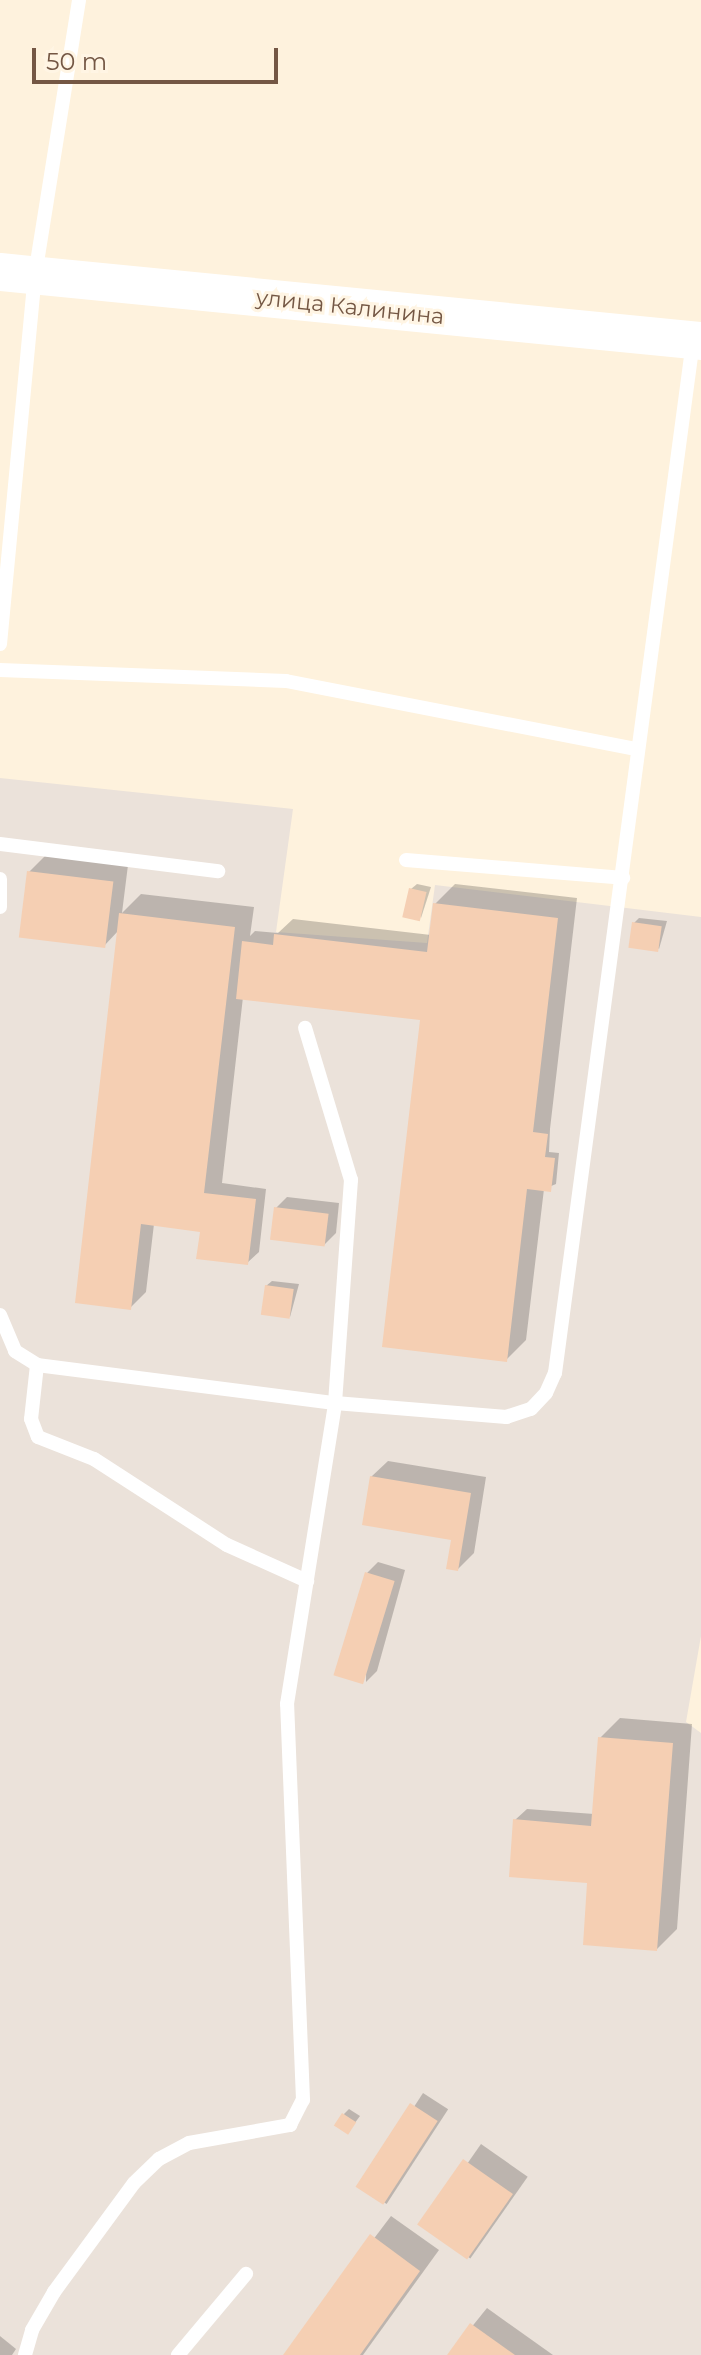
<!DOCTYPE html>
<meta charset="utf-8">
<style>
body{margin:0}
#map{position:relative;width:701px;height:2355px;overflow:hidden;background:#fef2dd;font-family:Montserrat,sans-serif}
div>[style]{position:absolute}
.industrial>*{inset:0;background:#ebe2da}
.shadow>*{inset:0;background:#0003;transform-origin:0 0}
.building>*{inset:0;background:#f5cfb3;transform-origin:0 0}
.service>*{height:14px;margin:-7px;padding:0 7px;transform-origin:7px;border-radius:7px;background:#fff}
.secondary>*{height:38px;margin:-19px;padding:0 19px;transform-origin:19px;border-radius:19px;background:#fff}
span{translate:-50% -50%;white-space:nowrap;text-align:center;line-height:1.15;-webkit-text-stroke:6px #fff5e4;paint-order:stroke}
.street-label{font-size:22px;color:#745744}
.scale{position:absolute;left:32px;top:48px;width:246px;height:36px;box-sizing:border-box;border:4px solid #745744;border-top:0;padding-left:10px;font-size:24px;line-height:28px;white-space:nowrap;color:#745744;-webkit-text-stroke:6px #fff5e4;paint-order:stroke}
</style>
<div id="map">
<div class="industrial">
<div style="clip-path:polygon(0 778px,293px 809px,276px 932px,427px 943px,435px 885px,701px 917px,701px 1636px,686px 1722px,701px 1733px,701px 2355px,0 2355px)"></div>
</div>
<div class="shadow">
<div style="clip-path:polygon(45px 856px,128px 865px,122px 913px,141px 894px,254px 907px,250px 936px,255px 931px,278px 933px,293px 919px,431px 935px,435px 904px,455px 884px,577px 898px,550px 1129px,549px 1152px,559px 1153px,556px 1184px,544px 1189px,526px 1340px,506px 1360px,422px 1018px,243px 997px,222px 1183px,266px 1189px,259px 1252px,247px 1263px,202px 1226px,154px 1224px,146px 1292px,130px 1308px,119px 930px,104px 946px,29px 872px)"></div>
<div style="clip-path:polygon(417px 884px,431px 887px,421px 918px,411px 889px)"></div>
<div style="clip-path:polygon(639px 918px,667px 921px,659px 949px,634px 923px)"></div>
<div style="clip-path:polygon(287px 1197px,339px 1203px,336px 1233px,324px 1245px,276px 1208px)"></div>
<div style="clip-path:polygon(272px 1281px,299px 1284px,290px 1317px,266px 1286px)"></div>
<div style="clip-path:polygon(388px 1461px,486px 1477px,474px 1553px,458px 1569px,453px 1538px,371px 1477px)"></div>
<div style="clip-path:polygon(378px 1562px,405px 1570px,377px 1671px,366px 1682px,367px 1573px)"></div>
<div style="clip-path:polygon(620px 1718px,692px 1724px,677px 1929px,657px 1949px,590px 1878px,515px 1820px,527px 1809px,594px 1814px,600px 1738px)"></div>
<div style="left:423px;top:2093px;width:30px;height:113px;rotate:33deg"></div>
<div style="clip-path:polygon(349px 2109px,360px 2116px,348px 2132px,344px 2114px)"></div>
<div style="left:481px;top:2144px;width:57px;height:100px;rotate:35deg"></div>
<div style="clip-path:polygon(391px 2216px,439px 2250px,363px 2355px,286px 2355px)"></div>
<div style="clip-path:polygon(487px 2308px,553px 2355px,449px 2355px)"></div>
<div style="clip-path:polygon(0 2336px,16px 2349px,12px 2355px,0 2355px)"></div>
</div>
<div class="building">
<div style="left:27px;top:871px;width:87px;height:67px;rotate:7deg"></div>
<div style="left:409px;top:888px;width:18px;height:30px;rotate:13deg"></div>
<div style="clip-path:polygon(433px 903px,558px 918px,533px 1132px,548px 1134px,545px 1157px,555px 1158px,551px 1192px,527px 1189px,507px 1362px,382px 1347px,420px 1020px,236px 999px,242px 941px,273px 945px,274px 934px,427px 952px)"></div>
<div style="clip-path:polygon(119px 913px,235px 927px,204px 1193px,256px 1199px,248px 1265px,196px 1259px,200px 1232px,141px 1224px,131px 1310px,75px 1303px)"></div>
<div style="left:632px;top:922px;width:30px;height:26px;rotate:8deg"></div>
<div style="left:274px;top:1207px;width:55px;height:33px;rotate:7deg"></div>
<div style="left:265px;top:1285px;width:29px;height:30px;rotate:8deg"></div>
<div style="clip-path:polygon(370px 1476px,471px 1493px,458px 1571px,446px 1569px,451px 1540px,362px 1525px)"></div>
<div style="left:365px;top:1572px;width:31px;height:108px;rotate:17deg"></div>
<div style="clip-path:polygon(598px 1737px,673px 1743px,657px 1951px,583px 1945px,587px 1883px,509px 1877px,513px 1819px,591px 1826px)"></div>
<div style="left:410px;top:2103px;width:33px;height:100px;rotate:33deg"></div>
<div style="left:342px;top:2113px;width:17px;height:15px;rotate:33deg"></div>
<div style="left:463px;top:2159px;width:61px;height:80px;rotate:35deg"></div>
<div style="clip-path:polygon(370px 2234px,420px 2271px,360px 2355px,283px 2355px)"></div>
<div style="clip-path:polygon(470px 2323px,515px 2355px,447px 2355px)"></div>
</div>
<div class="service">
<div style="left:0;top:644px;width:371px;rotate:-84.6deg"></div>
<div style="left:35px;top:275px;width:278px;rotate:-80.9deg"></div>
<div style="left:0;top:670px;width:286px;rotate:2.2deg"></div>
<div style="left:286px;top:681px;width:357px;rotate:11deg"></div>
<div style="left:0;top:844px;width:220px;rotate:7.1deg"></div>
<div style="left:406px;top:860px;width:218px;rotate:4.7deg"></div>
<div style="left:0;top:879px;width:28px;rotate:90deg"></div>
<div style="left:0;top:1315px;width:39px;rotate:67deg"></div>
<div style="left:15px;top:1351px;width:26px;rotate:32deg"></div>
<div style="left:37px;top:1365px;width:300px;rotate:7.3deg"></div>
<div style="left:335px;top:1403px;width:172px;rotate:4.7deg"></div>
<div style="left:506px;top:1417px;width:26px;rotate:-18deg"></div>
<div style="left:531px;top:1409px;width:22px;rotate:-47deg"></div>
<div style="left:546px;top:1393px;width:22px;rotate:-66deg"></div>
<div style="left:555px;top:1373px;width:1040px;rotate:-82.38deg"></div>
<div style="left:37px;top:1365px;width:54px;rotate:96.3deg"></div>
<div style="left:31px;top:1419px;width:19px;rotate:69deg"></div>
<div style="left:38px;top:1437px;width:60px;rotate:21.4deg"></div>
<div style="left:94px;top:1459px;width:158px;rotate:32.9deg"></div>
<div style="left:227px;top:1545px;width:88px;rotate:24.2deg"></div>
<div style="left:25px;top:2355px;width:26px;rotate:-74deg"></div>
<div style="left:32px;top:2330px;width:44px;rotate:-59.9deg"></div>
<div style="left:54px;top:2292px;width:135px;rotate:-53.7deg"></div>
<div style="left:134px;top:2183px;width:35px;rotate:-44deg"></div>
<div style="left:159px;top:2159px;width:34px;rotate:-28deg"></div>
<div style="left:189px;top:2143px;width:103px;rotate:-10.1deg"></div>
<div style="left:290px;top:2125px;width:28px;rotate:-63deg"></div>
<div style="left:303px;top:2100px;width:396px;rotate:-92.3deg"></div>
<div style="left:287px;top:1704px;width:305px;rotate:-80.9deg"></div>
<div style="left:335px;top:1403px;width:224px;rotate:-85.9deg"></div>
<div style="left:351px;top:1180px;width:159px;rotate:-106.8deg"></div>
<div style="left:178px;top:2355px;width:106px;rotate:-50deg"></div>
</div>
<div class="secondary">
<div style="left:0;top:272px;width:704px;rotate:5.62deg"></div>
</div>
<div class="street-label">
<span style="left:350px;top:307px;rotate:6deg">улица Калинина</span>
</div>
<div class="scale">50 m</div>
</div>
